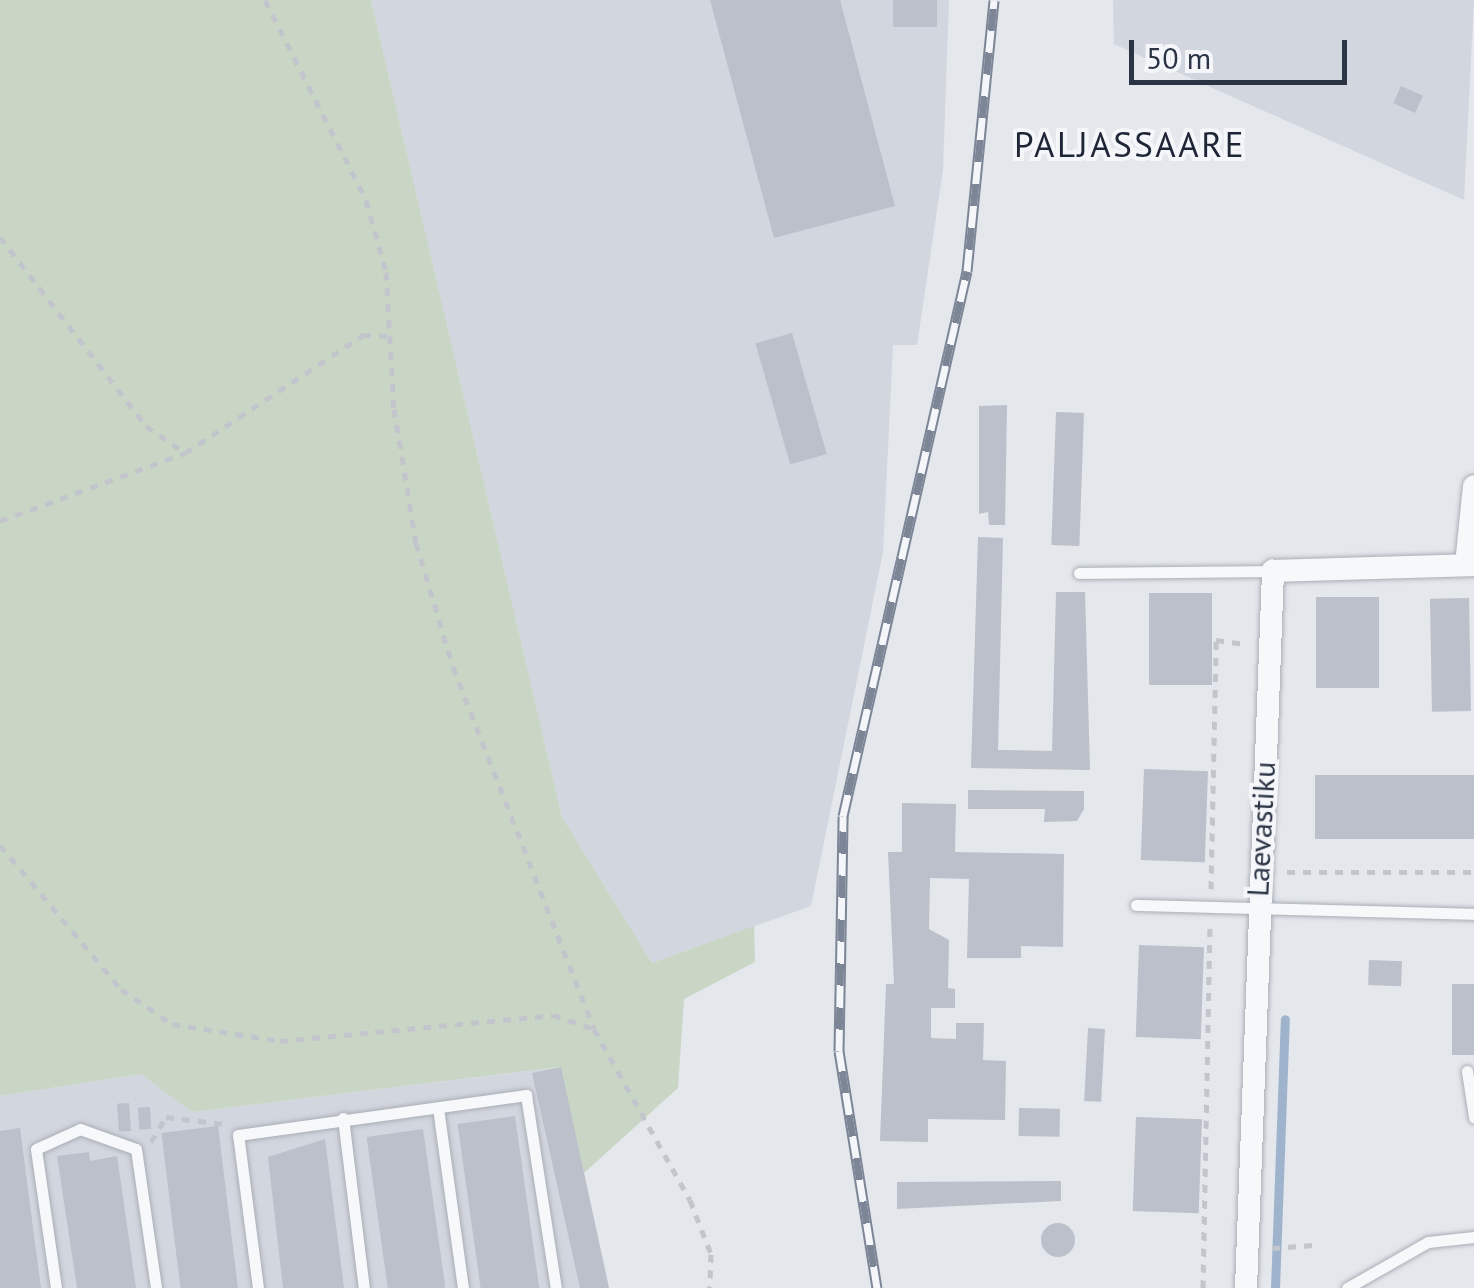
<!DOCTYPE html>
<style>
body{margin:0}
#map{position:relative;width:1474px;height:1288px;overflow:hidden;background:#e4e7ec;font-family:"PT Sans",sans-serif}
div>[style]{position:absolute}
.built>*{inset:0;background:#d2d6de}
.green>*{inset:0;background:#c9d6c5}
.stream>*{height:9px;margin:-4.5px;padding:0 4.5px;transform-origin:4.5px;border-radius:4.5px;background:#9fb4cc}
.building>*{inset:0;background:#bbc0ca;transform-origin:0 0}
.round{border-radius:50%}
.path>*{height:5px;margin-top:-2.5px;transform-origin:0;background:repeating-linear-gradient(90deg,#c2c5cb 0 8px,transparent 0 16px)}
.roads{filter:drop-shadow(0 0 2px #a9aeb7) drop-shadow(0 0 2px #a9aeb7)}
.service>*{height:11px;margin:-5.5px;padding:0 5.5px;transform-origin:5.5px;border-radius:5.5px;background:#f7f8fa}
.minor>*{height:22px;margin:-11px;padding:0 11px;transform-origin:11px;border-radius:11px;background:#f7f8fa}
.rail>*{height:11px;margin-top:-5.5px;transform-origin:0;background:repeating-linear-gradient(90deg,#f4f6f9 0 22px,#7d8696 0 44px);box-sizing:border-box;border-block:2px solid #7d8696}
span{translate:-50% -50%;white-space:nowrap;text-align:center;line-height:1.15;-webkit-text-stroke:8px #f4f6f9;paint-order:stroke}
.street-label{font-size:30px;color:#2b3445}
.quarter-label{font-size:35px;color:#1d2536;letter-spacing:2.5px}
.scale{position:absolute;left:1129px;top:40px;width:218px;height:45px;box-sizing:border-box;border:5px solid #2b3445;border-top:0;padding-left:12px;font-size:30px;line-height:35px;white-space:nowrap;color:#2b3445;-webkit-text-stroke:8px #f4f6f9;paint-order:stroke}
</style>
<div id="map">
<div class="built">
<div style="clip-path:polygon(371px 0,949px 0,943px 170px,917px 345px,893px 345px,883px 552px,811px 906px,652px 963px,562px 817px)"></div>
<div style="clip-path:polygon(1113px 0,1474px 0,1464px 200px,1114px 44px)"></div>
<div style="clip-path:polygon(561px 1067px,609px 1288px,0 1288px,0 1096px,142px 1074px,192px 1112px)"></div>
</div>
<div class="green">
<div style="clip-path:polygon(0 0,371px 0,562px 817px,652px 963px,754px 926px,755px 962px,684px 999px,678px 1088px,584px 1173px,560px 1067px,192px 1112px,141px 1074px,0 1096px)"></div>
</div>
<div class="stream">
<div style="left:1275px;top:1288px;width:269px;rotate:-87.9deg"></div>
</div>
<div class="building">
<div style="clip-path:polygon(710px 0,840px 0,895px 206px,774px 238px)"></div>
<div style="left:893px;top:0;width:44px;height:27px"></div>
<div style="left:1401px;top:86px;width:24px;height:19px;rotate:24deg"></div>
<div style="left:792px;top:333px;width:126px;height:38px;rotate:74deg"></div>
<div style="clip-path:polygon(1007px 405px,1005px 525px,989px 525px,988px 512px,979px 514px,979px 406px)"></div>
<div style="left:1056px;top:412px;width:28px;height:133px;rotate:2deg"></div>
<div style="clip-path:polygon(978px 537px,1003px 538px,998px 750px,1052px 751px,1056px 592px,1085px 592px,1090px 770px,971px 768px)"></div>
<div style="left:1149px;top:593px;width:63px;height:92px"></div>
<div style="left:1316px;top:597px;width:63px;height:91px"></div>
<div style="left:1469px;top:598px;width:113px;height:39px;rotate:89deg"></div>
<div style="left:1144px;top:769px;width:64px;height:91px;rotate:2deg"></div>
<div style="left:1315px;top:775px;width:159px;height:64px"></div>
<div style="clip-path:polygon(968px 790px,1084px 791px,1084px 809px,1077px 821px,1044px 822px,1045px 809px,968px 809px)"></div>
<div style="clip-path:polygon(902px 803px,956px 804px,955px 852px,1064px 854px,1063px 947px,1021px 946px,1021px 958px,967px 958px,969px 879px,930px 878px,929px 929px,949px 940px,948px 988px,955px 989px,955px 1008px,931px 1008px,931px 1038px,956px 1039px,956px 1023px,984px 1023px,983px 1060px,1006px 1061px,1005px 1120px,928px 1119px,928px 1142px,880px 1141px,886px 984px,894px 984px,888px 852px,902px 852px)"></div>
<div style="left:1139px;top:945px;width:65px;height:92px;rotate:2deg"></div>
<div style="left:1369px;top:960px;width:33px;height:25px;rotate:2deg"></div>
<div style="left:1452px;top:984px;width:22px;height:71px"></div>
<div style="left:1088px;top:1028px;width:17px;height:73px;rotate:3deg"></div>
<div style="clip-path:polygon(561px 1067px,584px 1173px,609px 1288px,580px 1288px,532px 1073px)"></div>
<div style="left:129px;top:1103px;width:28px;height:12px;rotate:86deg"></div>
<div style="left:150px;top:1107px;width:22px;height:12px;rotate:87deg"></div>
<div style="left:1019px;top:1108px;width:41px;height:28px;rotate:1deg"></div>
<div style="left:515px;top:1116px;width:174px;height:58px;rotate:82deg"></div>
<div style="left:1136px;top:1117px;width:66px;height:94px;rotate:2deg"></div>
<div style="left:218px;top:1126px;width:163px;height:57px;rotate:83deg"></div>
<div style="clip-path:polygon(20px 1128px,41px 1288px,0 1288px,0 1131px)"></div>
<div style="left:423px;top:1129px;width:160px;height:57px;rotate:82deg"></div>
<div style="clip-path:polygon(325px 1139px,344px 1288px,283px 1288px,268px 1157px)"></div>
<div style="clip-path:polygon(89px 1152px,90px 1161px,117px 1156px,136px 1288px,77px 1288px,57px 1156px)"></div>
<div style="clip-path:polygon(1061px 1181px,1061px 1201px,897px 1209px,897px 1182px)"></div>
<div class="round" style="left:1041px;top:1223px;width:34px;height:34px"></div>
</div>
<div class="path">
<div style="left:265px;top:0;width:224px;rotate:63.2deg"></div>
<div style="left:366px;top:200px;width:75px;rotate:74.5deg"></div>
<div style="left:386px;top:272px;width:137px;rotate:86.7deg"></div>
<div style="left:394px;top:409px;width:136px;rotate:80.7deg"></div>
<div style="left:416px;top:543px;width:129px;rotate:73.4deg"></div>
<div style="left:453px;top:667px;width:388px;rotate:68.7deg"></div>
<div style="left:594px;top:1029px;width:196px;rotate:60.7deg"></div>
<div style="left:690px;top:1200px;width:58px;rotate:68.7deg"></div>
<div style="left:711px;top:1254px;width:34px;rotate:92deg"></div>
<div style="left:0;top:237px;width:239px;rotate:52.3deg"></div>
<div style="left:146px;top:426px;width:47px;rotate:34.7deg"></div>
<div style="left:0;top:521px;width:197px;rotate:-20.2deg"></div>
<div style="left:185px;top:453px;width:214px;rotate:-33.5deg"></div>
<div style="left:363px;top:335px;width:27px;rotate:2deg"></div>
<div style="left:0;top:845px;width:188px;rotate:50deg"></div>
<div style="left:121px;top:989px;width:62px;rotate:34.5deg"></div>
<div style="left:172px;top:1024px;width:109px;rotate:8.9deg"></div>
<div style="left:280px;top:1041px;width:274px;rotate:-5.4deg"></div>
<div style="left:553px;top:1015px;width:43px;rotate:18.9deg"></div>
<div style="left:1287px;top:872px;width:187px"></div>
<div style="left:1211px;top:889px;width:249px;rotate:-88.8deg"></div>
<div style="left:1216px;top:640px;width:30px;rotate:8deg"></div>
<div style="left:151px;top:1142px;width:29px;rotate:-59deg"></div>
<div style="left:166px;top:1117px;width:58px;rotate:6.9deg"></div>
<div style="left:1272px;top:1248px;width:42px;rotate:-4.1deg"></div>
<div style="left:1203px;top:1288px;width:363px;rotate:-88.9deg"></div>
</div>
<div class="roads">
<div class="service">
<div style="left:1079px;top:573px;width:194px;rotate:-0.6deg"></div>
<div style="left:1136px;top:905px;width:338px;rotate:1.5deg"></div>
<div style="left:1467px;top:1071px;width:47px;rotate:81.3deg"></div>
<div style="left:438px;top:1108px;width:182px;rotate:82.1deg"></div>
<div style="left:343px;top:1118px;width:171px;rotate:83deg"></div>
<div style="left:56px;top:1288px;width:140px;rotate:-98.2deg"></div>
<div style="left:36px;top:1149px;width:48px;rotate:-24.4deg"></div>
<div style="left:80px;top:1129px;width:59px;rotate:19.7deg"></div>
<div style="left:136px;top:1149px;width:140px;rotate:81.8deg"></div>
<div style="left:258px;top:1288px;width:154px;rotate:-97.4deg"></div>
<div style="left:238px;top:1135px;width:291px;rotate:-7.9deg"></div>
<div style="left:526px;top:1095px;width:195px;rotate:81.2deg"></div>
<div style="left:1347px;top:1288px;width:93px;rotate:-29.6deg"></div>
<div style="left:1428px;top:1242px;width:46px;rotate:-6.2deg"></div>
</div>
<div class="minor">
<div style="left:1466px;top:565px;width:79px;rotate:-84.2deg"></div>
<div style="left:1246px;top:1288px;width:718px;rotate:-87.84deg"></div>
<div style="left:1273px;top:571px;width:201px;rotate:-1.7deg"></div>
</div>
</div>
<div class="rail">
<div style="left:877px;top:1288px;width:240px;rotate:-99.1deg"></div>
<div style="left:839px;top:1051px;width:235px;rotate:-89deg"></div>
<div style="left:843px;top:816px;width:559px;rotate:-77.18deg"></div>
<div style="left:967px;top:271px;width:272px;rotate:-84.3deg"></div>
</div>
<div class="street-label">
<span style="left:1261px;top:829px;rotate:-87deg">Laevastiku</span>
</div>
<div class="quarter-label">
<span style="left:1130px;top:144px">PALJASSAARE</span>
</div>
<div class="scale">50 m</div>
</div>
